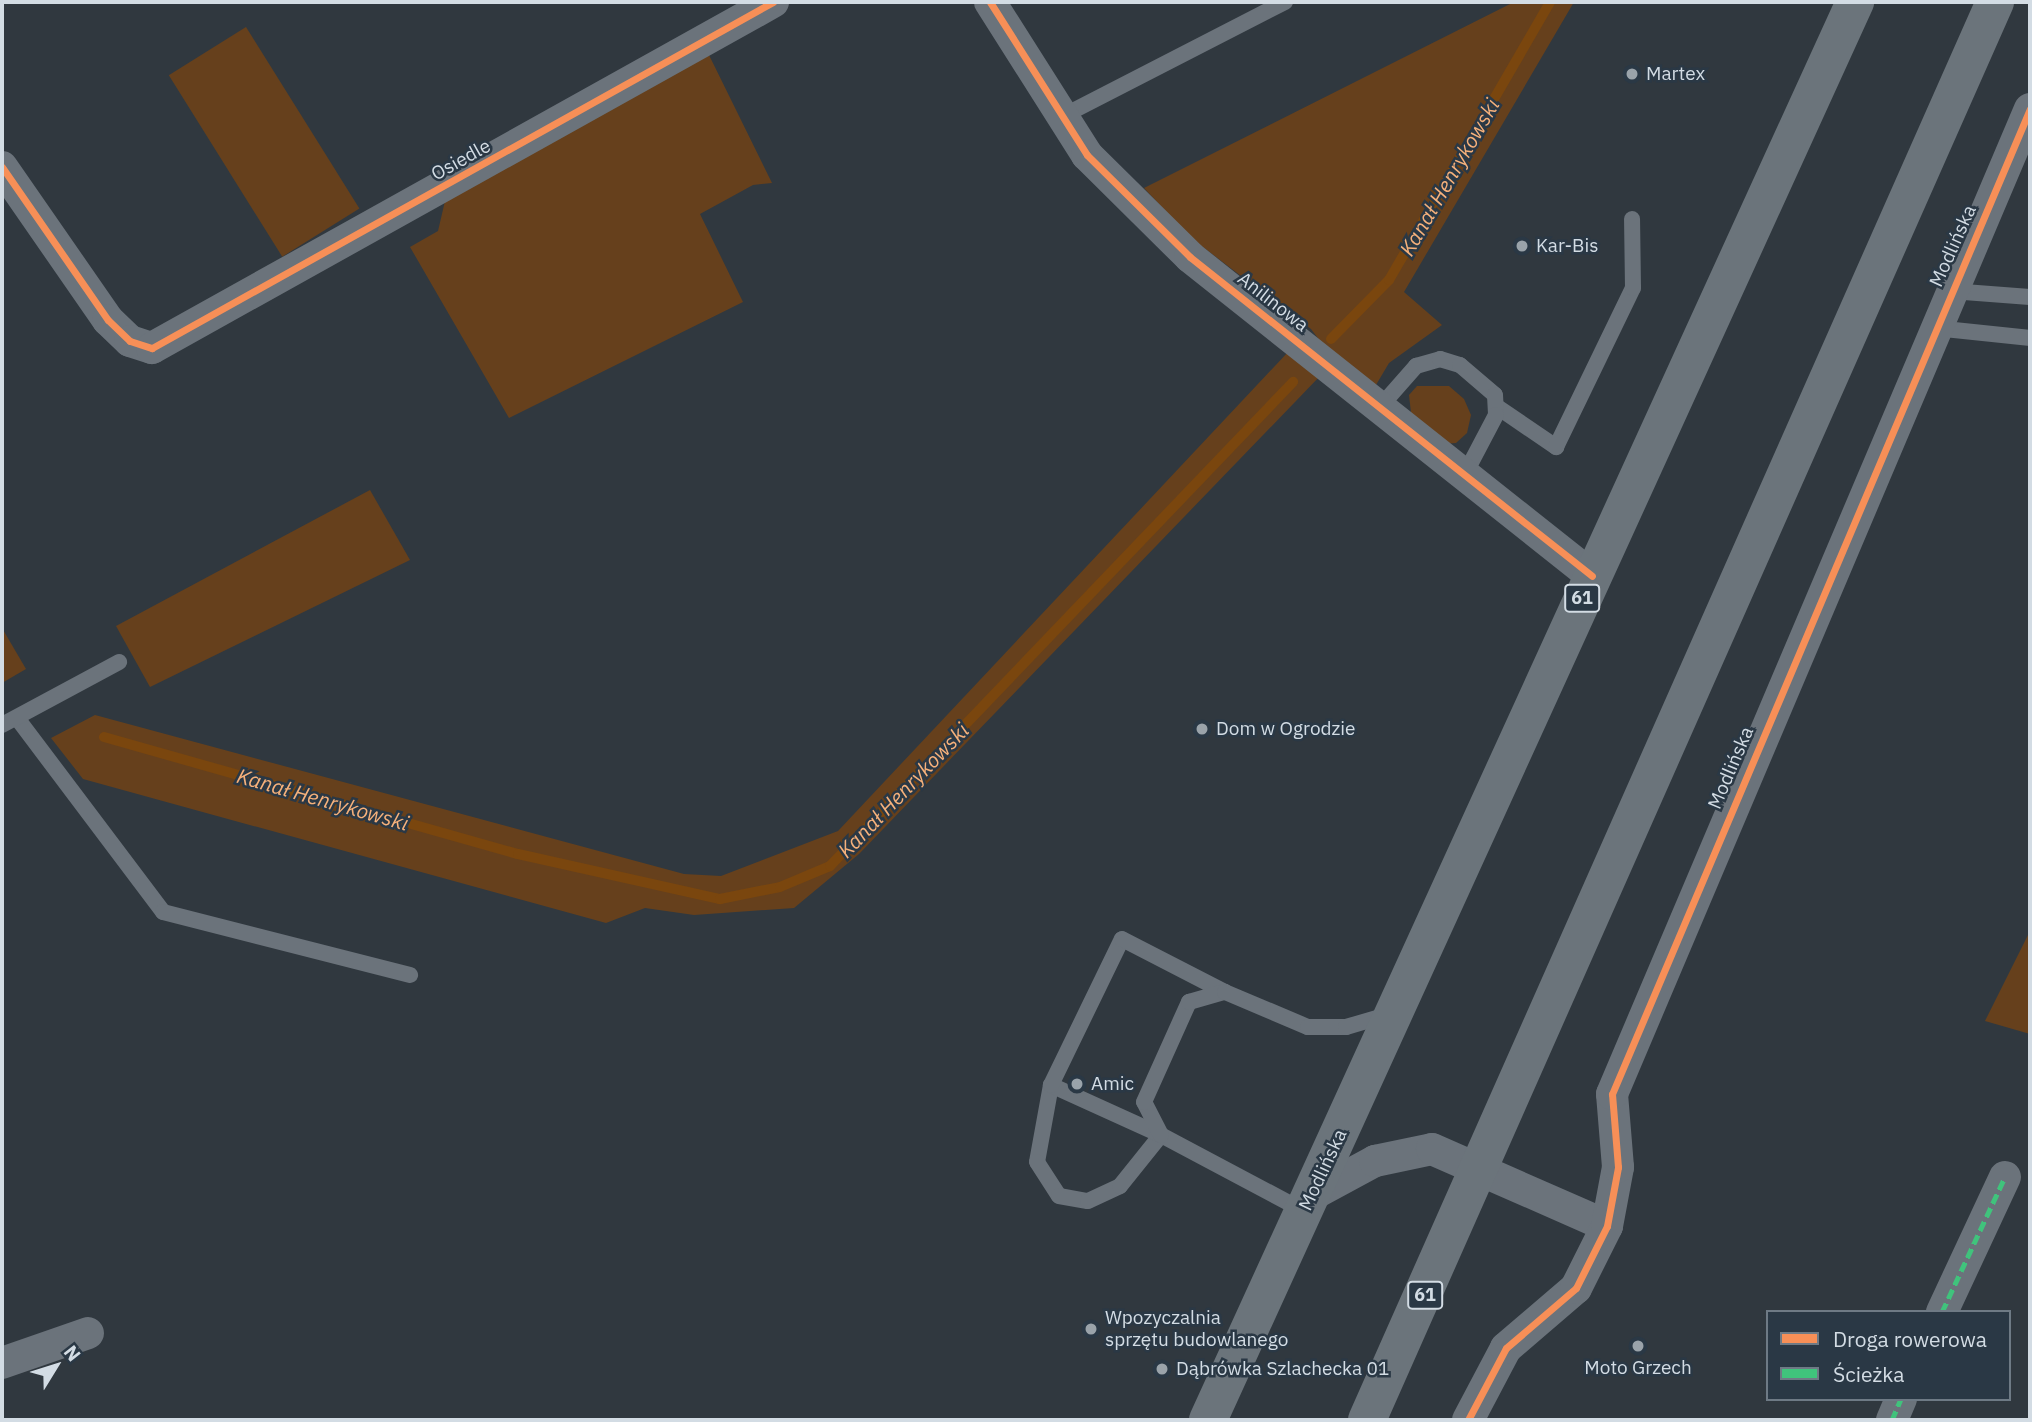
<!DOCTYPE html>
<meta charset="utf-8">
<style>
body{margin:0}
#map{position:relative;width:2032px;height:1422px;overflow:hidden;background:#30383f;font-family:"IBM Plex Sans",sans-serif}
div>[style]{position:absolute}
.green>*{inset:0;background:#66401c;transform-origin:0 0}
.stream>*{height:10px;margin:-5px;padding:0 5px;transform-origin:5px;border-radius:5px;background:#7a460e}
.lane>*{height:16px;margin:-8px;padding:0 8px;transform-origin:8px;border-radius:8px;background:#6b737b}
.street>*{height:32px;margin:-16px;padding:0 16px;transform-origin:16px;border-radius:16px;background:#6b737b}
.primary>*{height:38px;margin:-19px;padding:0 19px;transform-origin:19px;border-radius:19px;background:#6b747b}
.quiet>*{height:5px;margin-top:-2.5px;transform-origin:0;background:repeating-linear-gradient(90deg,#40c37c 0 10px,transparent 0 15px)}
.cycleway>*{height:7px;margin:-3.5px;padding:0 3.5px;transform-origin:3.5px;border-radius:3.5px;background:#f78f57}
.dots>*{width:19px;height:19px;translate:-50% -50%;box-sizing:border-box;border:4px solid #2a3845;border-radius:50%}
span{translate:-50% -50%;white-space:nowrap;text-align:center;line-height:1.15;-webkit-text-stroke:5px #2a3845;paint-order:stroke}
.shield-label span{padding:2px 5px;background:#2a3845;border:2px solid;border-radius:5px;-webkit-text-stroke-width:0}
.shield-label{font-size:18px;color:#d3dce4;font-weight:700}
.poi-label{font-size:19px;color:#d3dce4}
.left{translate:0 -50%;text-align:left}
.street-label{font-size:19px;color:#d3dce4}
.water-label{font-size:21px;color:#f6b17b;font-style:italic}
.frame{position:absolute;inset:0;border:4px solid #d3dce4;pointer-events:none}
.legend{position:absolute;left:1766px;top:1310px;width:245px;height:91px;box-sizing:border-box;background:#2a3845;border:2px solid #6e7a85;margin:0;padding:9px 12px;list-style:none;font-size:21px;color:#d3dce4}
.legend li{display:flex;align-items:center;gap:14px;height:35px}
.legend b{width:35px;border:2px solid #6e7a85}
.north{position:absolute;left:21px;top:1331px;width:70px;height:70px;-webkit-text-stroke:5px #2a3845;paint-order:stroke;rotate:52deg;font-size:19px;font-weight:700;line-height:28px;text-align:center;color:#d3dce4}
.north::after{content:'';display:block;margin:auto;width:24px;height:32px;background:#d3dce4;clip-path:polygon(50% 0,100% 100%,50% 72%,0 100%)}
</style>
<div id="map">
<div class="green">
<div style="clip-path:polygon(1514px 2px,1574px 2px,1404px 292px,1442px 325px,1389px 363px,1373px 390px,1336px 362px,1311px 329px,1191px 238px,1144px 188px)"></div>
<div style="left:246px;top:27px;width:214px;height:91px;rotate:58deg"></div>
<div style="clip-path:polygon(708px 53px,772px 183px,753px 185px,700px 214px,743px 302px,509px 418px,410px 247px,438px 231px,445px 201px)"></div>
<div style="clip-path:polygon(1289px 351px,1321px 375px,859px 854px,794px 908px,694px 915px,645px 908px,606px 923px,83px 779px,51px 738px,95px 715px,684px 874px,721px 876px,838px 831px)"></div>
<div style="clip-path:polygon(1417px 386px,1449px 386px,1464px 399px,1471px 415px,1467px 433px,1456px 443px,1441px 444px,1412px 421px,1409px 395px)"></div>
<div style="clip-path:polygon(370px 490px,410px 560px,150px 687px,116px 626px)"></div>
<div style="clip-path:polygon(2px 628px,26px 669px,2px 683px)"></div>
<div style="clip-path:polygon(2030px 931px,2030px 1034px,1985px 1021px)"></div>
</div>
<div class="stream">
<div style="left:1331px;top:339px;width:83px;rotate:-45.5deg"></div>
<div style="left:1389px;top:280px;width:321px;rotate:-59.9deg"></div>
<div style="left:104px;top:737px;width:430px;rotate:15.8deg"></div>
<div style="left:518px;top:854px;width:207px;rotate:12.6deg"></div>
<div style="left:720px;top:899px;width:61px;rotate:-11.3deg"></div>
<div style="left:780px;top:887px;width:54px;rotate:-22.8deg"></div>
<div style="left:830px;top:866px;width:670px;rotate:-46.27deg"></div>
</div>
<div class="lane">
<div style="left:1061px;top:117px;width:252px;rotate:-27.2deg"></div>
<div style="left:1951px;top:291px;width:79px;rotate:4.3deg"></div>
<div style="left:1935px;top:328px;width:96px;rotate:6deg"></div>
<div style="left:1496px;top:406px;width:73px;rotate:34.3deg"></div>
<div style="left:1556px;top:447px;width:177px;rotate:-64.2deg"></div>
<div style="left:1633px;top:288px;width:69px;rotate:-90.8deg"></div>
<div style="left:1380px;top:407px;width:55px;rotate:-48.7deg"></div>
<div style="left:1416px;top:366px;width:25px;rotate:-16deg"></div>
<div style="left:1440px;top:359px;width:21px;rotate:17deg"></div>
<div style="left:1460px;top:365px;width:46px;rotate:40.6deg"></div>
<div style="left:1495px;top:395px;width:20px;rotate:87deg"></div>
<div style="left:1496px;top:415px;width:67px;rotate:117.7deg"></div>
<div style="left:17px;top:718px;width:243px;rotate:53deg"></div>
<div style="left:163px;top:912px;width:255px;rotate:14.3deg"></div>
<div style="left:2px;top:725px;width:133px;rotate:-28.3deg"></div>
<div style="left:1051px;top:1085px;width:78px;rotate:100.3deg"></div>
<div style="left:1037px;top:1162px;width:40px;rotate:57.1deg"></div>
<div style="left:1059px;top:1196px;width:29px;rotate:10deg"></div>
<div style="left:1088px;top:1201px;width:35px;rotate:-25deg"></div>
<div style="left:1120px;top:1186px;width:65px;rotate:-51.2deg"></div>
<div style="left:1161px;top:1135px;width:121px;rotate:-155.6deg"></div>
<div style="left:1051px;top:1085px;width:162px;rotate:-64.1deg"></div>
<div style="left:1122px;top:939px;width:116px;rotate:27.2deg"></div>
<div style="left:1304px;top:1211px;width:162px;rotate:-152deg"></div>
<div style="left:1161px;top:1135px;width:37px;rotate:-117deg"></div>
<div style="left:1144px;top:1102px;width:110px;rotate:-65.8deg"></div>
<div style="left:1189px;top:1002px;width:37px;rotate:-16deg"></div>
<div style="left:1225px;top:992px;width:90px;rotate:22.9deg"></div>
<div style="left:1308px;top:1027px;width:38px"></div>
<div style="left:1346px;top:1027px;width:43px;rotate:-16.3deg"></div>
</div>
<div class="street">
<div style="left:990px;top:2px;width:181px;rotate:57.6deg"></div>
<div style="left:1087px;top:155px;width:145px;rotate:44.7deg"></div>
<div style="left:1190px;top:257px;width:513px;rotate:38.43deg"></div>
<div style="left:2px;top:167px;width:186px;rotate:55.3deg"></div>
<div style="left:108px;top:320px;width:30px;rotate:44deg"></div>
<div style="left:130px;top:341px;width:23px;rotate:18deg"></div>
<div style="left:152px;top:348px;width:711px;rotate:-29.13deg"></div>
<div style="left:1312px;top:1195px;width:72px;rotate:-28.4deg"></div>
<div style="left:1375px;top:1161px;width:58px;rotate:-11.9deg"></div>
<div style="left:1432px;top:1149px;width:191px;rotate:23.7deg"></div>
<div style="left:1942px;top:1312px;width:149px;rotate:-65deg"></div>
<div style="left:2px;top:1363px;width:91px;rotate:-19.2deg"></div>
<div style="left:1468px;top:1420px;width:81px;rotate:-62.2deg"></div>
<div style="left:1506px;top:1348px;width:92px;rotate:-40.6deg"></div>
<div style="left:1576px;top:1288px;width:69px;rotate:-63.4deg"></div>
<div style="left:1607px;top:1226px;width:60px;rotate:-79.4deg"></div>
<div style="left:1618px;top:1167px;width:73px;rotate:-94.7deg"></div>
<div style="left:1612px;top:1094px;width:1070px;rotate:-67.01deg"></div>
<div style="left:1892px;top:1420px;width:23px;rotate:-67deg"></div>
</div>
<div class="primary">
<div style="left:1208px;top:1420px;width:1559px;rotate:-65.47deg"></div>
<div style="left:1367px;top:1420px;width:1551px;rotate:-66.11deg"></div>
</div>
<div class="quiet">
<div style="left:1942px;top:1312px;width:149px;rotate:-65deg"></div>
<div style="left:1892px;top:1420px;width:23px;rotate:-67deg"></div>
</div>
<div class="cycleway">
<div style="left:990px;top:2px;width:181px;rotate:57.6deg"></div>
<div style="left:1087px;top:155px;width:145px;rotate:44.7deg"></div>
<div style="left:1190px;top:257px;width:513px;rotate:38.43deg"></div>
<div style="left:2px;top:167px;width:186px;rotate:55.3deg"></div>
<div style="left:108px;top:320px;width:30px;rotate:44deg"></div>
<div style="left:130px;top:341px;width:23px;rotate:18deg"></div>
<div style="left:152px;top:348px;width:711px;rotate:-29.13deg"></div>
<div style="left:1468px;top:1420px;width:81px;rotate:-62.2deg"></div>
<div style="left:1506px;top:1348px;width:92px;rotate:-40.6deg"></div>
<div style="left:1576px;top:1288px;width:69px;rotate:-63.4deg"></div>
<div style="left:1607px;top:1226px;width:60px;rotate:-79.4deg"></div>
<div style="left:1618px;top:1167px;width:73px;rotate:-94.7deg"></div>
<div style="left:1612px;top:1094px;width:1070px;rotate:-67.01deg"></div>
</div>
<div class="dots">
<div style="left:1632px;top:74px;background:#9aa3aa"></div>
<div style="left:1522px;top:246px;background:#9aa3aa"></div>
<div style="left:1202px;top:729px;background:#9aa3aa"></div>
<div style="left:1077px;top:1084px;background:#9aa3aa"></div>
<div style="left:1091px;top:1329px;background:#9aa3aa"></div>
<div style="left:1638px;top:1346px;background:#9aa3aa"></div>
<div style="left:1162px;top:1369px;background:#9aa3aa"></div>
</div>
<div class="shield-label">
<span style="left:1582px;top:598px">61</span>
<span style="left:1425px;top:1295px">61</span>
</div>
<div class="poi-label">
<span class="left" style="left:1646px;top:74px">Martex</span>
<span class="left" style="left:1536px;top:246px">Kar-Bis</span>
<span class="left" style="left:1216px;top:729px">Dom w Ogrodzie</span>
<span class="left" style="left:1091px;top:1084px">Amic</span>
<span class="left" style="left:1105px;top:1329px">Wpozyczalnia<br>sprzętu budowlanego</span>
<span style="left:1638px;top:1368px">Moto Grzech</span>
<span class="left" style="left:1176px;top:1369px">Dąbrówka Szlachecka 01</span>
</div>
<div class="street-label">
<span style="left:461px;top:160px;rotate:-29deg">Osiedle</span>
<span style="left:1953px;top:246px;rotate:-66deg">Modlińska</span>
<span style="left:1273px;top:302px;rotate:38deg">Anilinowa</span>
<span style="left:1731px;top:768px;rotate:-67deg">Modlińska</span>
<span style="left:1323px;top:1170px;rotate:-65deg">Modlińska</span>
</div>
<div class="water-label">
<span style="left:1449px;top:177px;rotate:-60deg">Kanał Henrykowski</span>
<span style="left:903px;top:790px;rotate:-46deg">Kanał Henrykowski</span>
<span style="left:323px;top:799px;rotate:16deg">Kanał Henrykowski</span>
</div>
<div class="frame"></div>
<ul class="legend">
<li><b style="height:9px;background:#f78f57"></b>Droga rowerowa</li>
<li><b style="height:9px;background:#40c37c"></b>Ścieżka</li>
</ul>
<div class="north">N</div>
</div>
